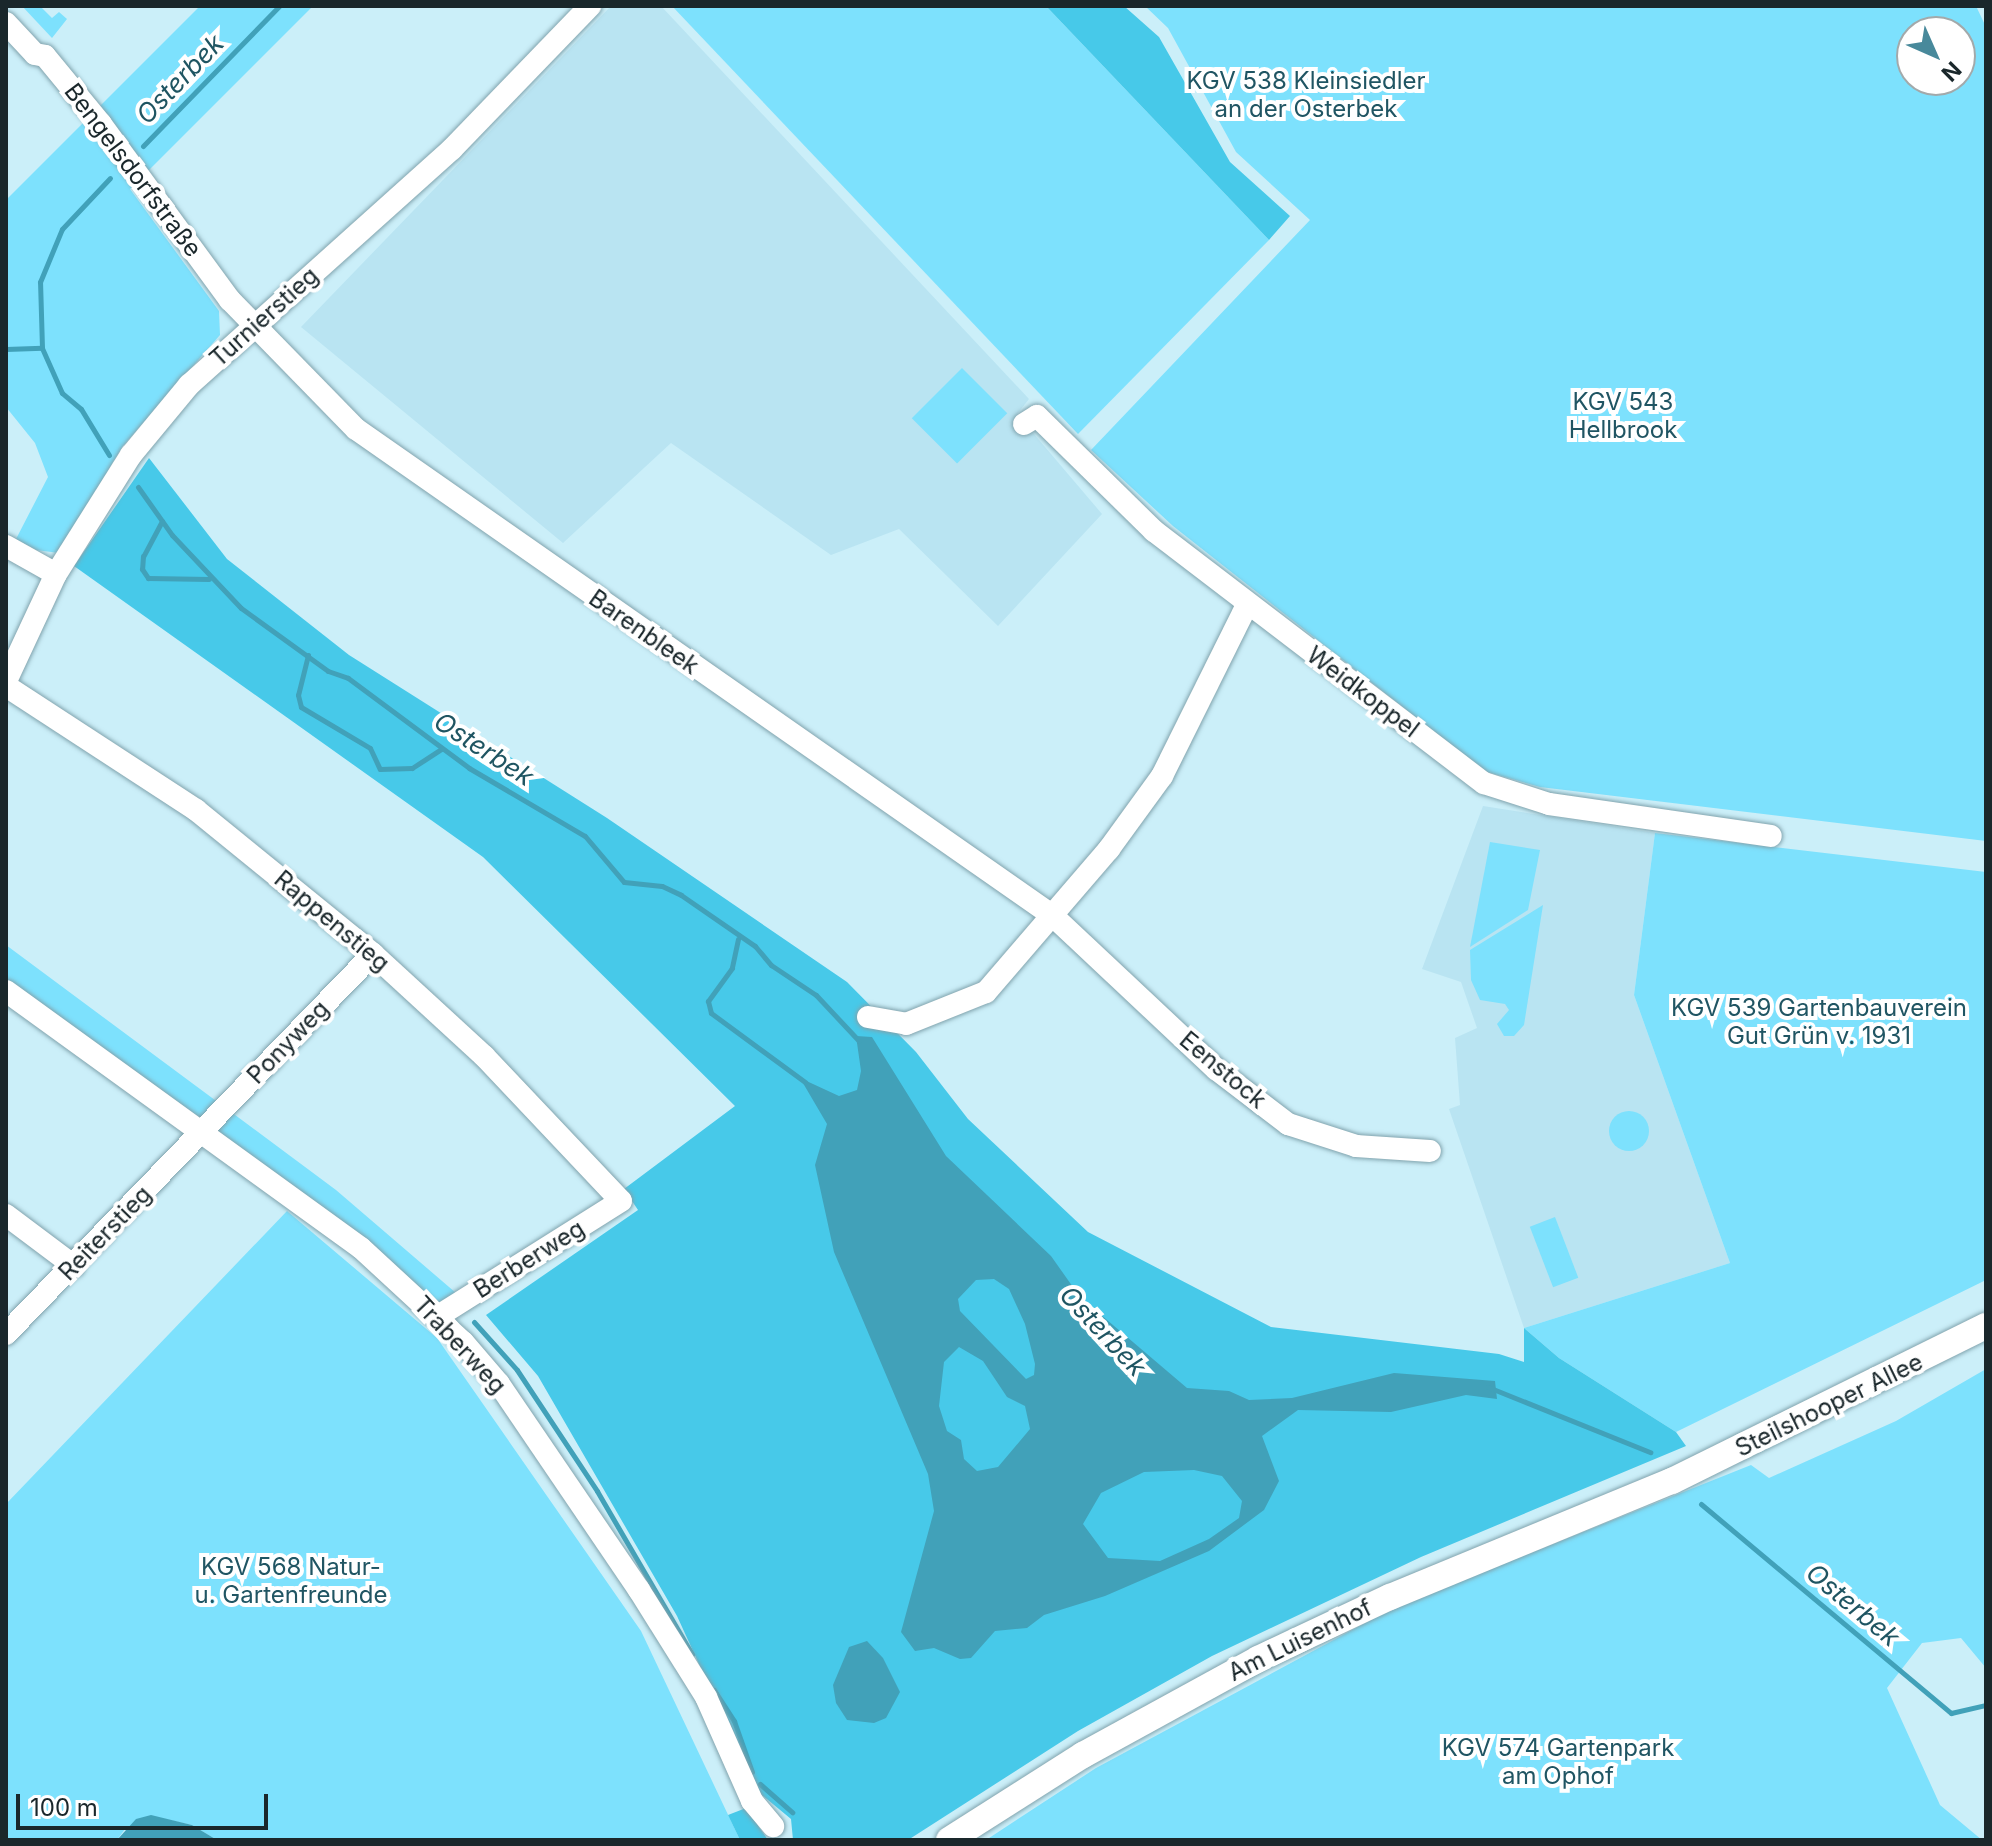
<!DOCTYPE html>
<meta charset="utf-8">
<style>
body{margin:0}
#map{position:relative;width:1992px;height:1846px;overflow:hidden;background:#cbeff9;font-family:Inter,sans-serif}
div>[style]{position:absolute}
.built>*{inset:0;background:#b9e4f2}
.green>*{inset:0;background:#7de1fd;transform-origin:0 0}
.round{border-radius:50%}
.forest>*{inset:0;background:#47c9e9}
.water>*{inset:0;background:#41a1b9}
.stream>*{height:5px;margin:-2.5px;padding:0 2.5px;transform-origin:2.5px;border-radius:2.5px;background:#41a1b9}
.roads{filter:drop-shadow(0 0 2px #81a3ad) drop-shadow(0 0 2px #81a3ad)}
.minor>*{height:22px;margin:-11px;padding:0 11px;transform-origin:11px;border-radius:11px;background:#fff}
.major>*{height:26px;margin:-13px;padding:0 13px;transform-origin:13px;border-radius:13px;background:#fff}
span{translate:-50% -50%;white-space:nowrap;text-align:center;line-height:1.15;-webkit-text-stroke:8px #fff;paint-order:stroke}
.park-label{font-size:24px;color:#205563}
.street-label{font-size:24px;color:#1a272b}
.water-label{font-size:26px;color:#1f5562;font-style:italic}
.frame{position:absolute;inset:0;border:8px solid #1a272b;pointer-events:none}
.north{position:absolute;left:1896px;top:16px;width:80px;height:80px;box-sizing:border-box;background:#fff;border:2px solid #a3a9aa;border-radius:50%;rotate:135deg;font-size:22px;font-weight:700;line-height:32px;text-align:center;color:#1a272b}
.north::after{content:'';display:block;margin:auto;width:28px;height:36px;background:#48899b;clip-path:polygon(50% 0,100% 100%,50% 72%,0 100%)}
.scale{position:absolute;left:16px;top:1794px;width:252px;height:36px;box-sizing:border-box;border:4px solid #1a272b;border-top:0;padding-left:10px;font-size:24px;line-height:28px;white-space:nowrap;color:#1a272b;-webkit-text-stroke:6px #fff;paint-order:stroke}
</style>
<div id="map">
<div class="built">
<div style="clip-path:polygon(611px 6px,661px 6px,1029px 399px,1017px 414px,1102px 514px,998px 626px,899px 529px,831px 555px,671px 443px,563px 543px,301px 327px)"></div>
<div style="clip-path:polygon(1483px 806px,1655px 833px,1634px 995px,1730px 1263px,1524px 1328px,1449px 1109px,1460px 1105px,1455px 1038px,1477px 1028px,1461px 982px,1422px 969px)"></div>
</div>
<div class="green">
<div style="clip-path:polygon(22px 6px,40px 6px,52px 18px,59px 12px,67px 19px,52px 38px)"></div>
<div style="clip-path:polygon(200px 6px,313px 6px,130px 189px,219px 311px,220px 335px,122px 447px,59px 553px,36px 550px,16px 539px,48px 477px,35px 443px,6px 407px,6px 200px)"></div>
<div style="clip-path:polygon(672px 6px,1046px 6px,1269px 240px,1078px 434px)"></div>
<div style="clip-path:polygon(evenodd,1145px 6px,1976px 6px,1986px 27px,1986px 841px,1540px 787px,1484px 771px,1173px 526px,1091px 450px,1310px 220px,1236px 152px,1168px 28px,1145px 6px,1912px 32px,1960px 32px,1960px 80px,1912px 80px,1912px 32px)"></div>
<div style="left:962px;top:368px;width:64px;height:71px;rotate:45deg"></div>
<div style="clip-path:polygon(1655px 833px,1986px 872px,1986px 1280px,1676px 1432px,1559px 1358px,1524px 1328px,1730px 1263px,1634px 995px)"></div>
<div style="clip-path:polygon(1490px 842px,1540px 850px,1528px 910px,1470px 947px)"></div>
<div style="clip-path:polygon(1543px 905px,1524px 1025px,1514px 1036px,1504px 1036px,1497px 1024px,1509px 1010px,1505px 1004px,1480px 1000px,1471px 980px,1470px 950px)"></div>
<div style="clip-path:polygon(6px 945px,336px 1190px,456px 1293px,438px 1305px,213px 1127px,6px 979px)"></div>
<div class="round" style="left:1609px;top:1111px;width:40px;height:40px"></div>
<div style="clip-path:polygon(287px 1211px,437px 1338px,641px 1631px,740px 1840px,217px 1840px,192px 1825px,151px 1816px,125px 1829px,117px 1840px,6px 1840px,6px 1504px)"></div>
<div style="left:1555px;top:1217px;width:65px;height:27px;rotate:69deg"></div>
<div style="clip-path:polygon(1986px 1369px,1986px 1668px,1961px 1638px,1922px 1643px,1887px 1688px,1940px 1805px,1982px 1840px,986px 1840px,1096px 1768px,1393px 1608px,1751px 1465px,1769px 1478px,1896px 1421px)"></div>
</div>
<div class="forest">
<div style="clip-path:polygon(1046px 6px,1124px 6px,1159px 37px,1230px 162px,1290px 216px,1269px 240px)"></div>
<div style="clip-path:polygon(149px 458px,227px 559px,349px 655px,607px 818px,847px 982px,916px 1052px,968px 1119px,1088px 1232px,1271px 1327px,1499px 1354px,1524px 1362px,1524px 1328px,1559px 1358px,1676px 1432px,1686px 1446px,1421px 1557px,1212px 1656px,1078px 1731px,908px 1840px,793px 1840px,791px 1819px,757px 1791px,677px 1616px,538px 1376px,486px 1315px,638px 1210px,624px 1189px,735px 1106px,483px 857px,74px 566px)"></div>
<div style="clip-path:polygon(746px 1808px,768px 1840px,740px 1840px,728px 1815px)"></div>
</div>
<div class="water">
<div style="clip-path:polygon(evenodd,856px 1036px,872px 1037px,946px 1156px,1051px 1256px,1080px 1297px,1187px 1388px,1229px 1391px,1249px 1400px,1292px 1398px,1394px 1373px,1495px 1381px,1497px 1399px,1466px 1395px,1391px 1412px,1298px 1410px,1262px 1436px,1279px 1481px,1264px 1510px,1209px 1551px,1105px 1596px,1044px 1615px,1027px 1628px,995px 1631px,971px 1658px,960px 1659px,934px 1648px,915px 1651px,901px 1632px,934px 1511px,928px 1474px,834px 1252px,815px 1165px,827px 1124px,800px 1078px,839px 1096px,857px 1090px,861px 1071px,856px 1036px,994px 1279px,1009px 1289px,1025px 1324px,1035px 1364px,1034px 1375px,1026px 1379px,960px 1311px,958px 1299px,976px 1280px,994px 1279px,856px 1036px,959px 1347px,983px 1361px,1007px 1397px,1025px 1406px,1030px 1429px,998px 1467px,977px 1471px,964px 1459px,961px 1440px,947px 1431px,939px 1406px,944px 1362px,959px 1347px,856px 1036px,1194px 1470px,1222px 1476px,1242px 1501px,1239px 1518px,1209px 1539px,1160px 1561px,1108px 1558px,1083px 1524px,1101px 1493px,1144px 1472px,1194px 1470px)"></div>
<div style="clip-path:polygon(867px 1641px,883px 1658px,900px 1692px,886px 1718px,874px 1723px,847px 1720px,836px 1703px,833px 1685px,849px 1647px)"></div>
<div style="clip-path:polygon(151px 1815px,192px 1825px,217px 1840px,117px 1840px,136px 1819px)"></div>
</div>
<div class="stream">
<div style="left:143px;top:146px;width:195px;rotate:-45.8deg"></div>
<div style="left:6px;top:349px;width:36px;rotate:-2deg"></div>
<div style="left:109px;top:455px;width:54px;rotate:-121.3deg"></div>
<div style="left:81px;top:409px;width:25px;rotate:-140deg"></div>
<div style="left:62px;top:393px;width:49px;rotate:-114deg"></div>
<div style="left:42px;top:348px;width:66px;rotate:-91.7deg"></div>
<div style="left:40px;top:282px;width:57px;rotate:-67.5deg"></div>
<div style="left:62px;top:229px;width:70px;rotate:-46.7deg"></div>
<div style="left:138px;top:487px;width:59px;rotate:54.7deg"></div>
<div style="left:172px;top:535px;width:100px;rotate:46.6deg"></div>
<div style="left:241px;top:608px;width:107px;rotate:35.9deg"></div>
<div style="left:328px;top:671px;width:21px;rotate:19deg"></div>
<div style="left:348px;top:678px;width:151px;rotate:36.6deg"></div>
<div style="left:469px;top:768px;width:134px;rotate:30.4deg"></div>
<div style="left:585px;top:836px;width:60px;rotate:49.7deg"></div>
<div style="left:624px;top:882px;width:38px;rotate:6deg"></div>
<div style="left:662px;top:886px;width:21px;rotate:25deg"></div>
<div style="left:681px;top:895px;width:90px;rotate:34.6deg"></div>
<div style="left:755px;top:946px;width:25px;rotate:50deg"></div>
<div style="left:771px;top:965px;width:54px;rotate:33.7deg"></div>
<div style="left:816px;top:995px;width:63px;rotate:46.9deg"></div>
<div style="left:162px;top:521px;width:40px;rotate:118deg"></div>
<div style="left:143px;top:556px;width:13px;rotate:94deg"></div>
<div style="left:142px;top:569px;width:11px;rotate:56deg"></div>
<div style="left:148px;top:578px;width:61px;rotate:0.9deg"></div>
<div style="left:308px;top:655px;width:41px;rotate:104deg"></div>
<div style="left:298px;top:695px;width:12px;rotate:76deg"></div>
<div style="left:301px;top:707px;width:80px;rotate:30.7deg"></div>
<div style="left:370px;top:748px;width:23px;rotate:65deg"></div>
<div style="left:380px;top:769px;width:32px;rotate:-2deg"></div>
<div style="left:412px;top:768px;width:35px;rotate:-33deg"></div>
<div style="left:738px;top:939px;width:30px;rotate:102deg"></div>
<div style="left:732px;top:968px;width:41px;rotate:126deg"></div>
<div style="left:708px;top:1001px;width:12px;rotate:76deg"></div>
<div style="left:711px;top:1013px;width:117px;rotate:36.3deg"></div>
<div style="left:474px;top:1322px;width:64px;rotate:48.1deg"></div>
<div style="left:517px;top:1370px;width:145px;rotate:56.5deg"></div>
<div style="left:597px;top:1491px;width:189px;rotate:59.8deg"></div>
<div style="left:1488px;top:1387px;width:175px;rotate:21.9deg"></div>
<div style="left:1701px;top:1504px;width:326px;rotate:39.9deg"></div>
<div style="left:1951px;top:1713px;width:36px;rotate:-13deg"></div>
<div style="left:714px;top:1690px;width:37px;rotate:57deg"></div>
<div style="left:734px;top:1721px;width:54px;rotate:70.6deg"></div>
<div style="left:760px;top:1784px;width:43px;rotate:41.2deg"></div>
</div>
<div class="roads">
<div class="minor">
<div style="left:6px;top:23px;width:42px;rotate:46.9deg"></div>
<div style="left:35px;top:54px;width:10px;rotate:11deg"></div>
<div style="left:45px;top:56px;width:88px;rotate:50.5deg"></div>
<div style="left:101px;top:124px;width:218px;rotate:53.8deg"></div>
<div style="left:230px;top:300px;width:180px;rotate:45.7deg"></div>
<div style="left:356px;top:429px;width:850px;rotate:34.94deg"></div>
<div style="left:1053px;top:916px;width:224px;rotate:43.2deg"></div>
<div style="left:1216px;top:1069px;width:91px;rotate:37.4deg"></div>
<div style="left:1288px;top:1124px;width:71px;rotate:17.9deg"></div>
<div style="left:1356px;top:1146px;width:74px;rotate:3.9deg"></div>
<div style="left:1024px;top:424px;width:15px;rotate:-32deg"></div>
<div style="left:1037px;top:416px;width:164px;rotate:44.5deg"></div>
<div style="left:1154px;top:531px;width:415px;rotate:37.4deg"></div>
<div style="left:1484px;top:783px;width:68px;rotate:17.9deg"></div>
<div style="left:1549px;top:804px;width:224px;rotate:8.2deg"></div>
<div style="left:6px;top:546px;width:57px;rotate:29.2deg"></div>
<div style="left:6px;top:681px;width:118px;rotate:-65deg"></div>
<div style="left:56px;top:574px;width:141px;rotate:-57.8deg"></div>
<div style="left:131px;top:455px;width:91px;rotate:-50.4deg"></div>
<div style="left:189px;top:385px;width:353px;rotate:-41.9deg"></div>
<div style="left:452px;top:149px;width:199px;rotate:-46deg"></div>
<div style="left:6px;top:686px;width:227px;rotate:33.1deg"></div>
<div style="left:196px;top:810px;width:228px;rotate:39.1deg"></div>
<div style="left:373px;top:954px;width:151px;rotate:42.6deg"></div>
<div style="left:484px;top:1056px;width:199px;rotate:46.6deg"></div>
<div style="left:621px;top:1201px;width:218px;rotate:147.8deg"></div>
<div style="left:6px;top:991px;width:438px;rotate:35.9deg"></div>
<div style="left:361px;top:1248px;width:139px;rotate:42.7deg"></div>
<div style="left:463px;top:1342px;width:55px;rotate:49.4deg"></div>
<div style="left:499px;top:1384px;width:249px;rotate:55.8deg"></div>
<div style="left:639px;top:1590px;width:126px;rotate:57.9deg"></div>
<div style="left:706px;top:1697px;width:114px;rotate:66.1deg"></div>
<div style="left:752px;top:1801px;width:33px;rotate:50deg"></div>
<div style="left:868px;top:1017px;width:39px;rotate:10deg"></div>
<div style="left:906px;top:1024px;width:86px;rotate:-21.8deg"></div>
<div style="left:986px;top:992px;width:189px;rotate:-49.3deg"></div>
<div style="left:1109px;top:849px;width:90px;rotate:-54deg"></div>
<div style="left:1162px;top:776px;width:191px;rotate:-63.6deg"></div>
<div style="left:6px;top:1215px;width:85px;rotate:36.9deg"></div>
<div style="left:6px;top:1334px;width:528px;rotate:-46deg"></div>
</div>
<div class="major">
<div style="left:949px;top:1840px;width:159px;rotate:-32.4deg"></div>
<div style="left:1083px;top:1755px;width:200px;rotate:-28.7deg"></div>
<div style="left:1258px;top:1659px;width:146px;rotate:-25.2deg"></div>
<div style="left:1390px;top:1597px;width:305px;rotate:-22.4deg"></div>
<div style="left:1672px;top:1481px;width:350px;rotate:-26.3deg"></div>
</div>
</div>
<div class="park-label">
<span style="left:1306px;top:95px">KGV 538 Kleinsiedler<br>an der Osterbek</span>
<span style="left:1623px;top:416px">KGV 543<br>Hellbrook</span>
<span style="left:1819px;top:1022px">KGV 539 Gartenbauverein<br>Gut Grün v. 1931</span>
<span style="left:291px;top:1581px">KGV 568 Natur-<br>u. Gartenfreunde</span>
<span style="left:1558px;top:1762px">KGV 574 Gartenpark<br>am Ophof</span>
</div>
<div class="street-label">
<span style="left:133px;top:170px;rotate:53deg">Bengelsdorfstraße</span>
<span style="left:264px;top:317px;rotate:-42deg">Turnierstieg</span>
<span style="left:644px;top:632px;rotate:35deg">Barenbleek</span>
<span style="left:1363px;top:692px;rotate:37deg">Weidkoppel</span>
<span style="left:332px;top:921px;rotate:40deg">Rappenstieg</span>
<span style="left:288px;top:1042px;rotate:-46deg">Ponyweg</span>
<span style="left:1223px;top:1070px;rotate:40deg">Eenstock</span>
<span style="left:105px;top:1233px;rotate:-46deg">Reiterstieg</span>
<span style="left:529px;top:1259px;rotate:-32deg">Berberweg</span>
<span style="left:460px;top:1345px;rotate:47deg">Traberweg</span>
<span style="left:1829px;top:1405px;rotate:-26deg">Steilshooper Allee</span>
<span style="left:1300px;top:1640px;rotate:-26deg">Am Luisenhof</span>
</div>
<div class="water-label">
<span style="left:180px;top:79px;rotate:-46deg">Osterbek</span>
<span style="left:484px;top:749px;rotate:33deg">Osterbek</span>
<span style="left:1103px;top:1331px;rotate:47deg">Osterbek</span>
<span style="left:1853px;top:1605px;rotate:40deg">Osterbek</span>
</div>
<div class="frame"></div>
<div class="north">N</div>
<div class="scale">100 m</div>
</div>
